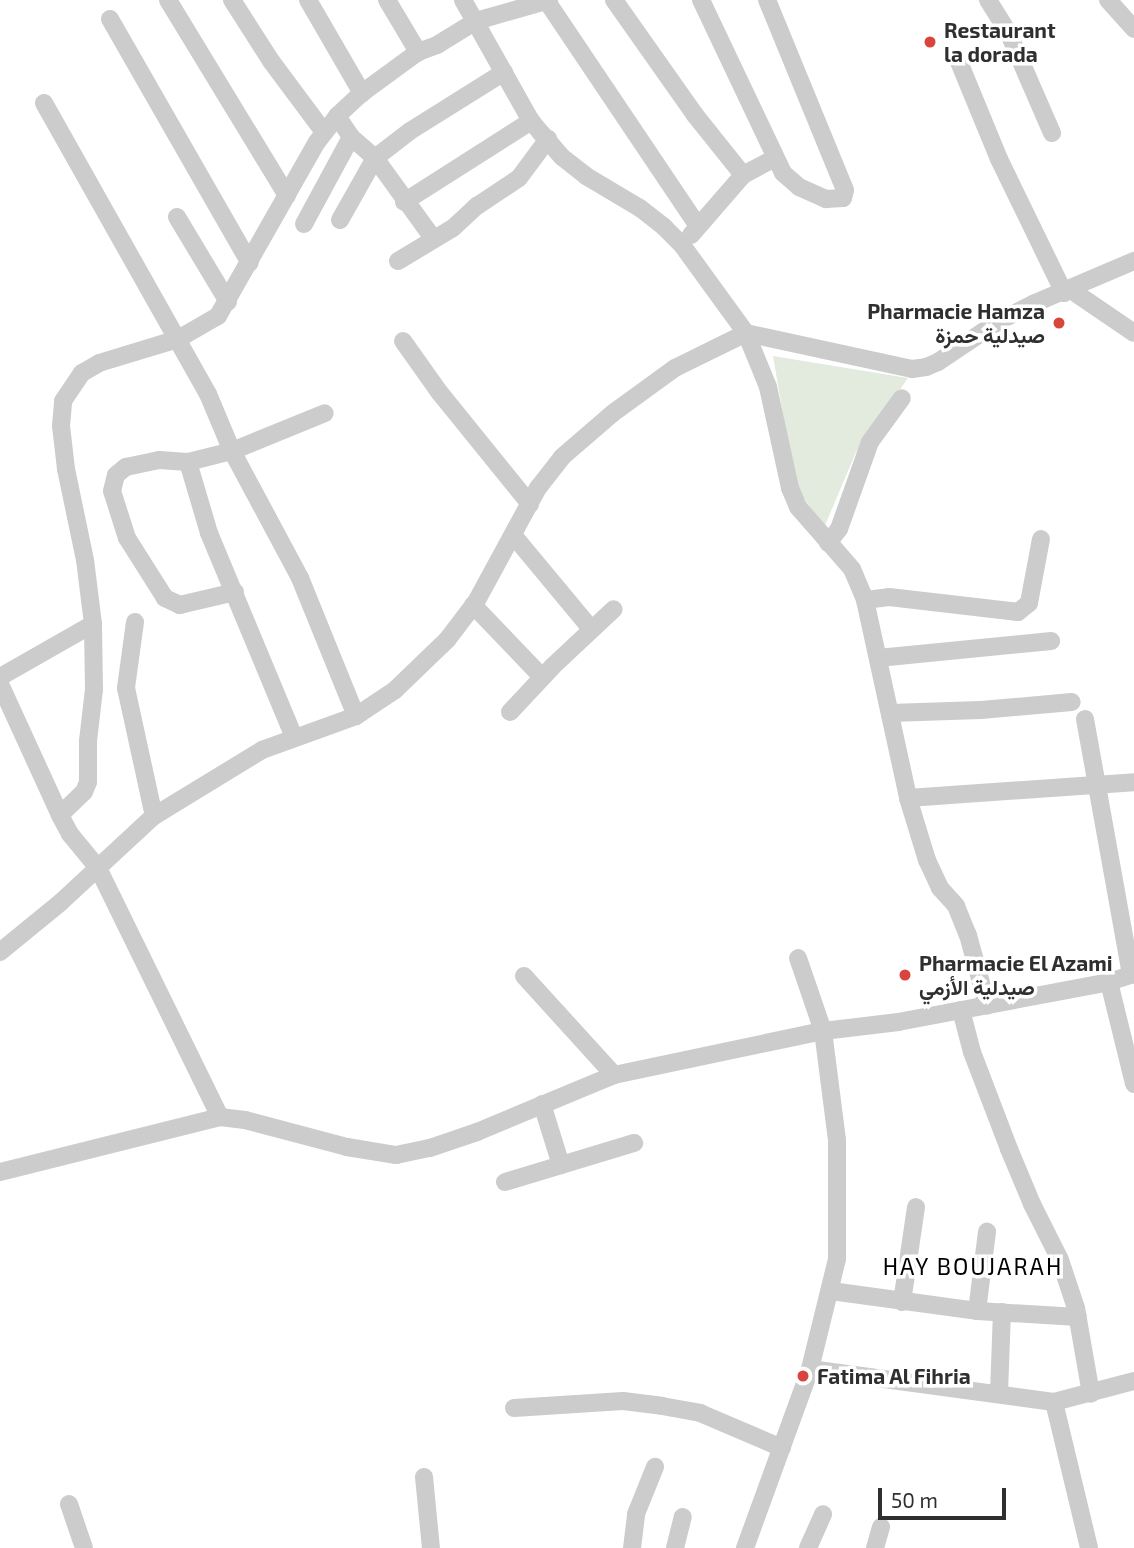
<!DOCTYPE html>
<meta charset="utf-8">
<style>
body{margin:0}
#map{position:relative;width:1134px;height:1548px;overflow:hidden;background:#fff;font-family:"Exo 2",Vazirmatn,sans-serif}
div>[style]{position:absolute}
.green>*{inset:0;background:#e3ebde}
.street>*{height:18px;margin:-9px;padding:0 9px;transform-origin:9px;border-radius:9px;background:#ccc}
.dots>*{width:19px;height:19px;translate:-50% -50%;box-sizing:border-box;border:4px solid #fff;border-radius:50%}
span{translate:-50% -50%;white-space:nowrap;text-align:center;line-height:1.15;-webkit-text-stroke:7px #fff;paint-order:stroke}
.poi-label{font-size:21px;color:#2f2f2f;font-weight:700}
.left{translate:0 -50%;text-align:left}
.right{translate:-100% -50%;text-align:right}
.neighbourhood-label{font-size:23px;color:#000;letter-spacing:2px}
.scale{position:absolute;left:878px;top:1488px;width:128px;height:32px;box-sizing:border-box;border:4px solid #2f2f2f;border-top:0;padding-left:9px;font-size:21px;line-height:24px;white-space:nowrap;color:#2f2f2f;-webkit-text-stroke:5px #fff;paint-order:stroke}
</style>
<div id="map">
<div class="green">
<div style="clip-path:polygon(773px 356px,908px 378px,856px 452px,824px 528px,795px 485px)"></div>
</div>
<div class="street">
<div style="left:168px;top:0;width:229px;rotate:58.7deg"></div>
<div style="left:232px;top:0;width:72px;rotate:57.4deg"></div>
<div style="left:271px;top:61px;width:89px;rotate:53.3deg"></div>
<div style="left:308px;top:0;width:108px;rotate:59.9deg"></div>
<div style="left:387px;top:0;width:61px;rotate:59.2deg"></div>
<div style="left:463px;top:0;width:139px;rotate:60.7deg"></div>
<div style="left:531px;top:121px;width:17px;rotate:50deg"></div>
<div style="left:542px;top:134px;width:30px;rotate:49deg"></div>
<div style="left:562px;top:157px;width:31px;rotate:38deg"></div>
<div style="left:586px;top:176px;width:63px;rotate:30.7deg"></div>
<div style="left:640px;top:208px;width:31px;rotate:38deg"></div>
<div style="left:664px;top:227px;width:25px;rotate:45deg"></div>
<div style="left:682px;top:245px;width:109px;rotate:54deg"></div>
<div style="left:746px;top:333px;width:58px;rotate:67.8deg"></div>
<div style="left:768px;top:387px;width:103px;rotate:77.7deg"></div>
<div style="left:790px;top:488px;width:21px;rotate:67deg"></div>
<div style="left:798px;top:507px;width:82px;rotate:48.9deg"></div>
<div style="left:852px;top:569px;width:34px;rotate:67deg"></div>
<div style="left:865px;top:600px;width:203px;rotate:77.7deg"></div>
<div style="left:908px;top:798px;width:65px;rotate:73deg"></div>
<div style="left:927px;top:860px;width:31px;rotate:65deg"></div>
<div style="left:940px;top:888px;width:24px;rotate:48deg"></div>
<div style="left:956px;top:906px;width:31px;rotate:68deg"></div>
<div style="left:968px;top:935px;width:73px;rotate:74.8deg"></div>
<div style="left:546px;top:0;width:272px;rotate:56.1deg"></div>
<div style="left:614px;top:0;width:141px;rotate:54.8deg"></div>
<div style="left:695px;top:115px;width:77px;rotate:51.3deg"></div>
<div style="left:701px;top:0;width:191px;rotate:64.6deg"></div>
<div style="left:783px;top:173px;width:21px;rotate:41deg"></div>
<div style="left:799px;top:187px;width:30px;rotate:24deg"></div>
<div style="left:826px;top:199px;width:17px;rotate:-3deg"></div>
<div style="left:843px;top:198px;width:8px;rotate:-76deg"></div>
<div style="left:845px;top:190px;width:205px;rotate:-112.3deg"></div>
<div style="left:988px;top:0;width:40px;rotate:58deg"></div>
<div style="left:1009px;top:34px;width:108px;rotate:66.5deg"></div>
<div style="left:1108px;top:0;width:39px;rotate:48deg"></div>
<div style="left:110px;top:19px;width:281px;rotate:60.2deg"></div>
<div style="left:957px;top:57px;width:110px;rotate:67.6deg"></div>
<div style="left:999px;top:159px;width:149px;rotate:64.1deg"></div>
<div style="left:44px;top:103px;width:334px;rotate:60.6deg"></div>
<div style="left:208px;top:394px;width:62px;rotate:67.2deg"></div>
<div style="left:232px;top:451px;width:144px;rotate:61.8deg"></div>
<div style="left:300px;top:578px;width:149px;rotate:67.9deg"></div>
<div style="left:337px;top:116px;width:25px;rotate:56deg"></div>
<div style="left:351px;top:137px;width:32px;rotate:41deg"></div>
<div style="left:375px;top:158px;width:99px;rotate:54.1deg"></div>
<div style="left:404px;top:202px;width:151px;rotate:-32.5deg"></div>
<div style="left:177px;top:217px;width:99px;rotate:59deg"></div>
<div style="left:340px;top:220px;width:71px;rotate:-60.6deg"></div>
<div style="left:375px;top:158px;width:44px;rotate:-37.6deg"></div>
<div style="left:410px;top:131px;width:111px;rotate:-32.1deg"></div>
<div style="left:304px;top:224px;width:99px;rotate:-61.6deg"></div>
<div style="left:691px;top:235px;width:79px;rotate:-49.1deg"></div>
<div style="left:743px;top:175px;width:36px;rotate:-28deg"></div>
<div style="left:398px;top:261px;width:64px;rotate:-31deg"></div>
<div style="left:453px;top:228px;width:33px;rotate:-43deg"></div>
<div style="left:477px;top:206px;width:50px;rotate:-33.7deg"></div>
<div style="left:519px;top:178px;width:49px;rotate:-53.4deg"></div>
<div style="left:1071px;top:290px;width:76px;rotate:34.3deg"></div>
<div style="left:403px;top:341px;width:64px;rotate:54.6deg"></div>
<div style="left:440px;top:393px;width:143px;rotate:51deg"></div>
<div style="left:188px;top:462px;width:74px;rotate:73.5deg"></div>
<div style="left:209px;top:533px;width:221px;rotate:67.4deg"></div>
<div style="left:513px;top:535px;width:122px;rotate:50.3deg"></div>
<div style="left:828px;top:543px;width:18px;rotate:-52deg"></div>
<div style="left:839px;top:529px;width:92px;rotate:-70.4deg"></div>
<div style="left:870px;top:442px;width:54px;rotate:-54deg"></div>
<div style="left:235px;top:592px;width:57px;rotate:166.7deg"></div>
<div style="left:180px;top:605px;width:17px;rotate:-155deg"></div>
<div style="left:165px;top:598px;width:71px;rotate:-122.3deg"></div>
<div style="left:127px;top:538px;width:49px;rotate:-107.7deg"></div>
<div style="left:112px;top:491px;width:16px;rotate:-76deg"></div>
<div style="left:116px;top:475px;width:13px;rotate:-39deg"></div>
<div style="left:126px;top:467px;width:34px;rotate:-12deg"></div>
<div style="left:159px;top:460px;width:29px;rotate:4deg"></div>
<div style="left:188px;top:462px;width:45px;rotate:-14deg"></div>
<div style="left:232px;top:451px;width:100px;rotate:-22.2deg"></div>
<div style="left:865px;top:600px;width:24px;rotate:-7deg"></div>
<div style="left:889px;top:597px;width:130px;rotate:6.6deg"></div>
<div style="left:1018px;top:612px;width:14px;rotate:-39deg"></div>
<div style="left:1029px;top:603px;width:65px;rotate:-79.4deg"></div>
<div style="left:473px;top:605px;width:100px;rotate:46.2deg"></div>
<div style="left:135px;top:622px;width:67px;rotate:97.8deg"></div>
<div style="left:126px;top:688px;width:131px;rotate:77.7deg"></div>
<div style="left:878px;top:658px;width:174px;rotate:-5.6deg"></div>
<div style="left:0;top:677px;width:107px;rotate:-29.7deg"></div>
<div style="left:0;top:684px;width:144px;rotate:65.4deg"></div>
<div style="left:510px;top:712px;width:63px;rotate:-46.9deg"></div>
<div style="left:553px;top:666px;width:83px;rotate:-43.1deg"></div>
<div style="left:890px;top:713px;width:91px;rotate:-1.9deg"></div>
<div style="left:981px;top:710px;width:91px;rotate:-5deg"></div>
<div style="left:1085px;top:719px;width:260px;rotate:79.8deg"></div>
<div style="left:908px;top:798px;width:227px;rotate:-4deg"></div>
<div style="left:0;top:952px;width:79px;rotate:-39.3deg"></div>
<div style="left:61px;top:902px;width:127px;rotate:-42.8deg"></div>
<div style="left:154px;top:816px;width:127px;rotate:-31.4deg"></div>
<div style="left:262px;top:750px;width:100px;rotate:-19.9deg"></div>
<div style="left:356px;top:716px;width:47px;rotate:-33.7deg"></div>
<div style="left:395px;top:690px;width:72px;rotate:-43.9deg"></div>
<div style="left:447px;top:640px;width:48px;rotate:-52.7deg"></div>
<div style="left:476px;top:602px;width:130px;rotate:-61.5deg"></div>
<div style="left:538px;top:488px;width:39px;rotate:-52deg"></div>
<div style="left:562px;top:457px;width:67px;rotate:-40.8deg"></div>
<div style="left:613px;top:413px;width:77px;rotate:-36deg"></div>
<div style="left:675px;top:368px;width:79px;rotate:-26.2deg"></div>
<div style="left:746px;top:333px;width:170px;rotate:12.2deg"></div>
<div style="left:912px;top:369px;width:14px;rotate:-8deg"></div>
<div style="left:926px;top:367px;width:13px;rotate:-23deg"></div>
<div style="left:938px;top:362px;width:73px;rotate:-33.9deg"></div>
<div style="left:999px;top:321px;width:40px;rotate:-26.6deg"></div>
<div style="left:1035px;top:303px;width:108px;rotate:-23deg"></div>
<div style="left:524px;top:976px;width:134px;rotate:47.7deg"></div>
<div style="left:1109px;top:982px;width:105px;rotate:76.2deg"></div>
<div style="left:961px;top:1010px;width:43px;rotate:75.3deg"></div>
<div style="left:972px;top:1052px;width:104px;rotate:69.1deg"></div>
<div style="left:1009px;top:1149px;width:60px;rotate:67.3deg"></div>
<div style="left:1032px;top:1204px;width:63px;rotate:63.4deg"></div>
<div style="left:1060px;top:1260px;width:51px;rotate:71.6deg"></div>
<div style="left:1076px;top:1308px;width:87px;rotate:80.1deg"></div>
<div style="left:542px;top:1104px;width:64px;rotate:72.7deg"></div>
<div style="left:220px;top:1117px;width:277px;rotate:-116.1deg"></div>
<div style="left:98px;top:868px;width:44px;rotate:-129.5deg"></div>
<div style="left:70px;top:834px;width:21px;rotate:-118deg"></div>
<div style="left:60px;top:815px;width:33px;rotate:-44deg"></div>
<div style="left:84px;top:792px;width:11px;rotate:-68deg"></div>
<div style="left:88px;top:782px;width:41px;rotate:-90deg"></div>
<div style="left:88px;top:741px;width:52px;rotate:-83.4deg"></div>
<div style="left:94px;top:689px;width:65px;rotate:-90.9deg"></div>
<div style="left:93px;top:624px;width:64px;rotate:-97.1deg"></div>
<div style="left:85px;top:560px;width:93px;rotate:-101.8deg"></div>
<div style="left:66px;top:469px;width:43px;rotate:-96.6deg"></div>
<div style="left:61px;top:426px;width:25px;rotate:-85deg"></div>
<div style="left:63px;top:401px;width:34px;rotate:-56deg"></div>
<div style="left:82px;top:373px;width:20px;rotate:-30deg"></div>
<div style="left:99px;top:363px;width:83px;rotate:-16.9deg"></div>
<div style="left:178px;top:339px;width:46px;rotate:-29.9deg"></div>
<div style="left:218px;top:316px;width:200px;rotate:-60.4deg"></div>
<div style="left:317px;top:142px;width:33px;rotate:-52deg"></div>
<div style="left:337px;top:116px;width:34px;rotate:-43deg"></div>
<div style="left:362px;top:93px;width:69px;rotate:-36.2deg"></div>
<div style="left:418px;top:52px;width:20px;rotate:-20deg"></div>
<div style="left:437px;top:45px;width:46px;rotate:-31.6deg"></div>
<div style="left:476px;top:21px;width:76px;rotate:-16deg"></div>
<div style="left:0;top:1172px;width:227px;rotate:-14deg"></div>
<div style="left:220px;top:1117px;width:25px;rotate:7deg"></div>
<div style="left:245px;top:1120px;width:106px;rotate:14.8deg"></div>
<div style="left:347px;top:1147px;width:50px;rotate:9.3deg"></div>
<div style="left:396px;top:1155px;width:35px;rotate:-12deg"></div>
<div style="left:430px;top:1148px;width:50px;rotate:-18.8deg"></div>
<div style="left:477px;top:1132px;width:148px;rotate:-22.6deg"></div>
<div style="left:614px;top:1075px;width:214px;rotate:-11.9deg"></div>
<div style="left:823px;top:1031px;width:76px;rotate:-6.8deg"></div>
<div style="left:898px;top:1022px;width:215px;rotate:-10.7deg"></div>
<div style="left:1109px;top:982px;width:26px;rotate:-18deg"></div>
<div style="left:505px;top:1182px;width:135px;rotate:-16.8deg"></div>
<div style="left:831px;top:1291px;width:147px;rotate:7.8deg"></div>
<div style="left:977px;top:1311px;width:101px;rotate:3.4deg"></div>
<div style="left:902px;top:1302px;width:96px;rotate:-81.6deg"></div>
<div style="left:977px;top:1311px;width:80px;rotate:-82.8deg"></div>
<div style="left:810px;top:1369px;width:246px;rotate:7.7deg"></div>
<div style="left:1054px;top:1402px;width:83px;rotate:-14.7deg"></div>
<div style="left:999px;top:1393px;width:81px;rotate:-87.9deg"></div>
<div style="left:1054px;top:1402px;width:150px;rotate:76.5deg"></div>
<div style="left:514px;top:1408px;width:109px;rotate:-3.7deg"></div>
<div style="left:623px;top:1401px;width:39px;rotate:7deg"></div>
<div style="left:662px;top:1406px;width:39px;rotate:10deg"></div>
<div style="left:700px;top:1413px;width:89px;rotate:23.1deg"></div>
<div style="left:424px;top:1477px;width:71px;rotate:84.4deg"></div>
<div style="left:69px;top:1504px;width:46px;rotate:71.2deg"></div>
<div style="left:632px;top:1548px;width:34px;rotate:-83deg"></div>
<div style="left:636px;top:1514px;width:51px;rotate:-68deg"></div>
<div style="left:675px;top:1548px;width:32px;rotate:-76deg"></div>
<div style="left:745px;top:1548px;width:190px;rotate:-70deg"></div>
<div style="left:810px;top:1369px;width:113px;rotate:-76.2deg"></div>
<div style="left:837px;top:1259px;width:119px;rotate:-90deg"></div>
<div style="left:837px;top:1140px;width:110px;rotate:-97.3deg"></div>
<div style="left:823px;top:1031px;width:77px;rotate:-108.9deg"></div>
<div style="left:808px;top:1548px;width:37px;rotate:-66deg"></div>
<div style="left:875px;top:1548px;width:22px;rotate:-74deg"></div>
</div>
<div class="dots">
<div style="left:930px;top:42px;background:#d9453d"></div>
<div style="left:1059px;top:323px;background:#d9453d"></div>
<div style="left:905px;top:975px;background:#d9453d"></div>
<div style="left:803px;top:1376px;background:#d9453d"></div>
</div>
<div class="poi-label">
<span class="left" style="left:944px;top:42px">Restaurant<br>la dorada</span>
<span class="right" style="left:1045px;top:323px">Pharmacie Hamza<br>صيدلية حمزة</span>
<span class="left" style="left:919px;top:975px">Pharmacie El Azami<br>صيدلية الأزمي</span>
<span class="left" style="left:817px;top:1376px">Fatima Al Fihria</span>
</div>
<div class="neighbourhood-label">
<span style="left:973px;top:1266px">HAY BOUJARAH</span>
</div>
<div class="scale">50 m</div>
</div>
